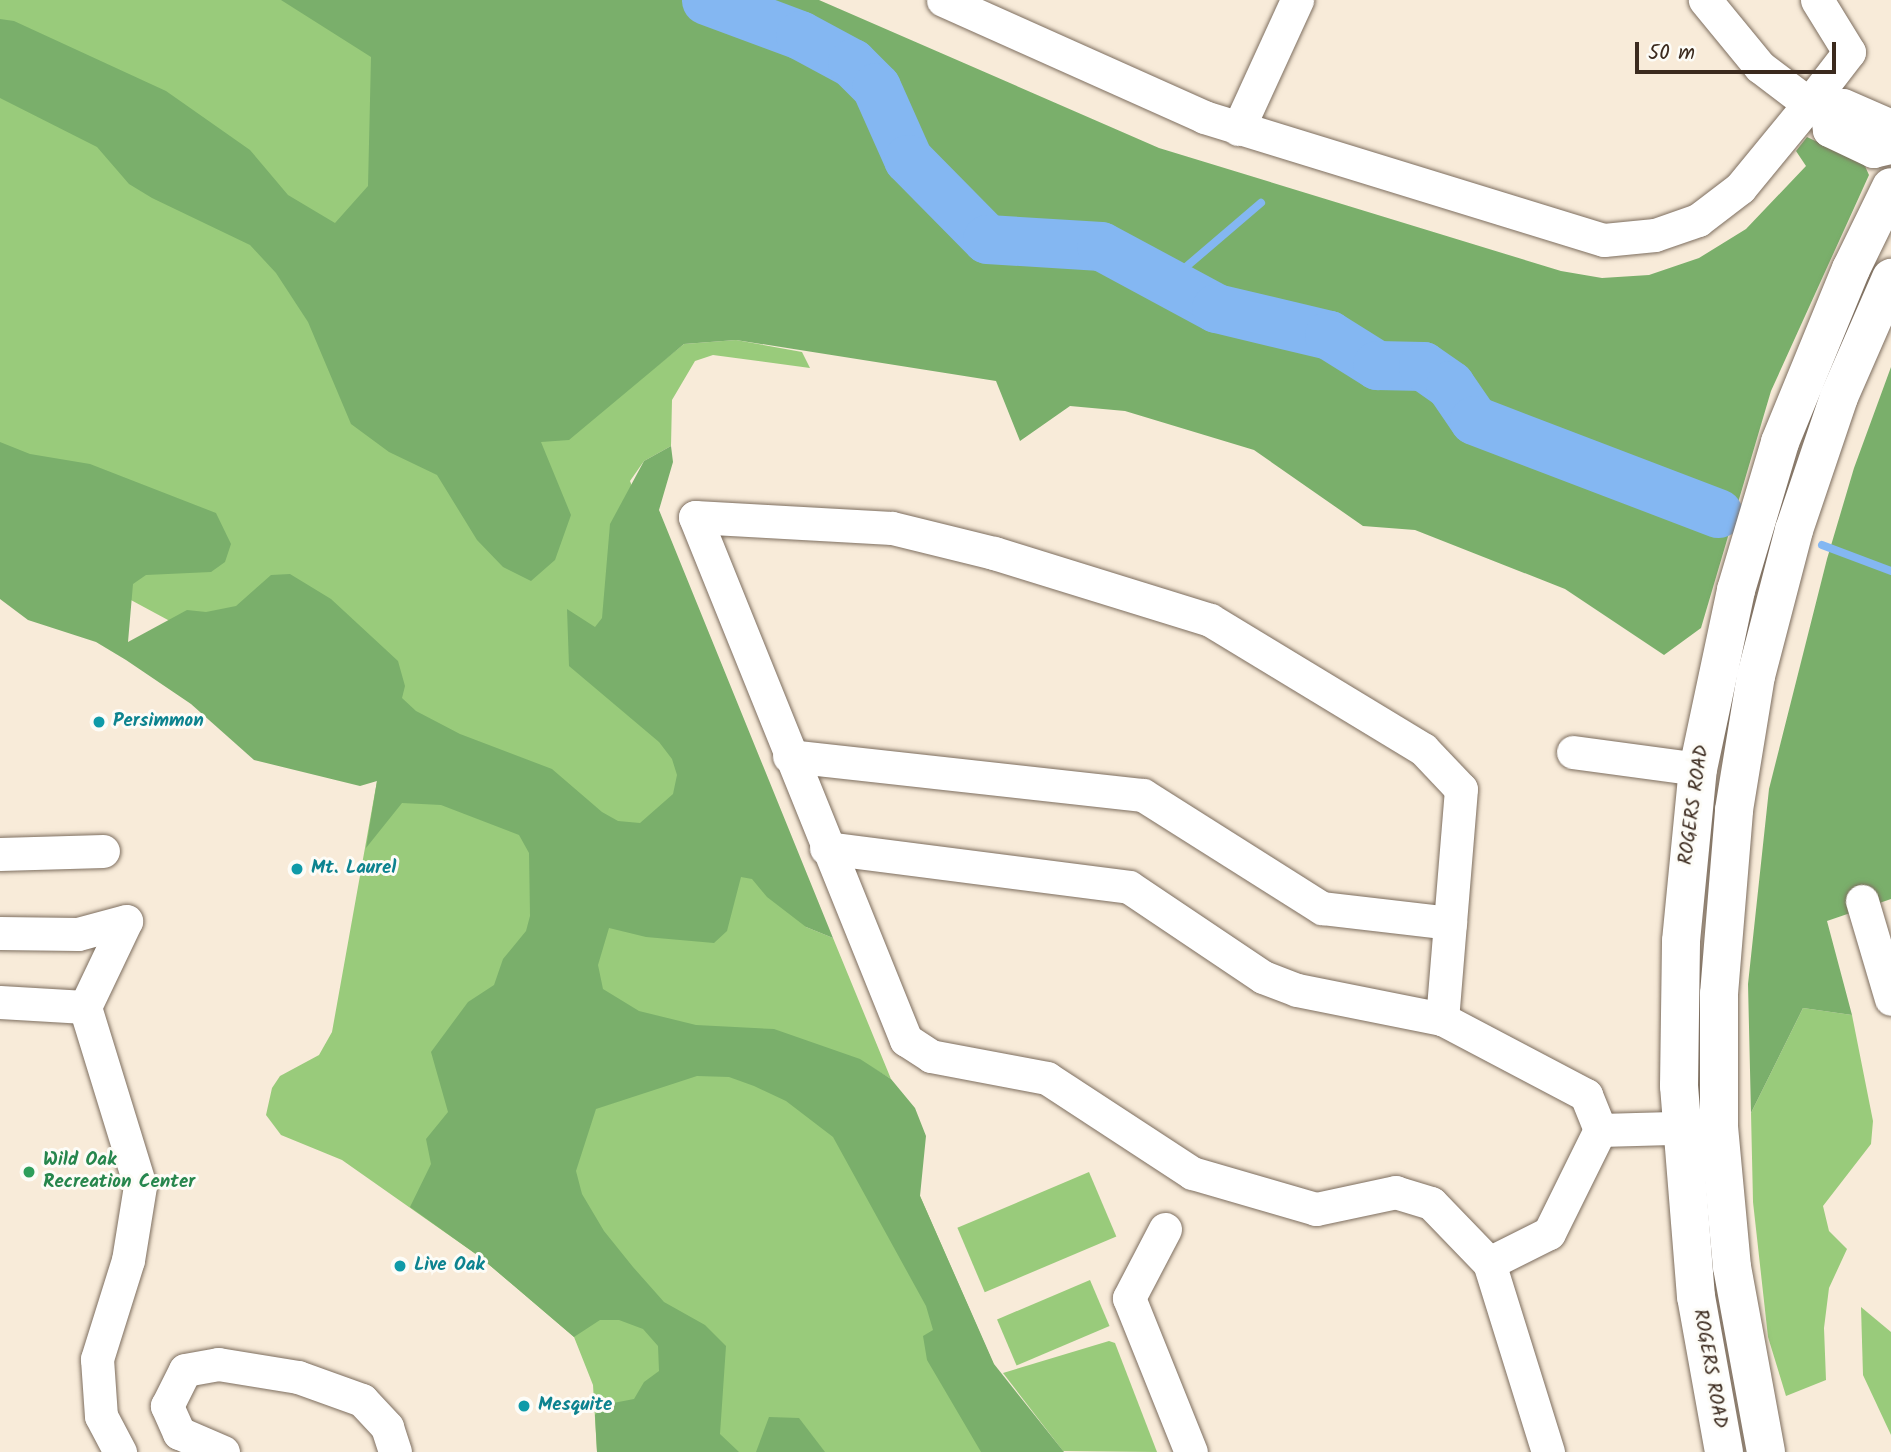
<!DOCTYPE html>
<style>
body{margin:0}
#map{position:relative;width:1891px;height:1452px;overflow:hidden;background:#f8ebd9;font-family:Kalam,sans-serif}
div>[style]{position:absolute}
.green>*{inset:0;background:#99cb7b;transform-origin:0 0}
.forest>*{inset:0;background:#7aaf6b}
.stream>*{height:8px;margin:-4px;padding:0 4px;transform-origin:4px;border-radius:4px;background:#84b7f2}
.river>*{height:49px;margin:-24.5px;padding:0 24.5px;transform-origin:24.5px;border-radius:24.5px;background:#84b7f2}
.roads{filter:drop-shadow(0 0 2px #7d6e5f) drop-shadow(0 0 2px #7d6e5f)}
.minor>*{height:33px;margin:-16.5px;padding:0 16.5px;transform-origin:16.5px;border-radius:16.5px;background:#fff}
.major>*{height:38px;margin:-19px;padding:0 19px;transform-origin:19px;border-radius:19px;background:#fff}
.dots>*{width:19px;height:19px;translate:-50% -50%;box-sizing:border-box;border:4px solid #fdfcf7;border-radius:50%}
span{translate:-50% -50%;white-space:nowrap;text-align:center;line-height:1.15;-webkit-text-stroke:6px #fdfcf7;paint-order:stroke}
.culture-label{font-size:19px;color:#0d838f;font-weight:700}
.left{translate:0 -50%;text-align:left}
.street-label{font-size:19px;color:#3b2a1e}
.leisure-label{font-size:19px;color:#27864d;font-weight:700}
.scale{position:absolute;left:1635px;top:42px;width:201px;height:32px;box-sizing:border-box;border:4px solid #3b2a1e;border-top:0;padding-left:9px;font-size:21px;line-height:24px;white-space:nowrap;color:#3b2a1e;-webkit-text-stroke:5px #fdfcf7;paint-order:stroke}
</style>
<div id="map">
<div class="green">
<div style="clip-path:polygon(0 0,444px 0,602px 410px,684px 344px,736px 340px,802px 352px,810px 368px,713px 355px,695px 361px,672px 400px,671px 446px,644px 461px,630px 481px,806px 927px,833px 938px,891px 1079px,861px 1061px,1032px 1452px,597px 1452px,593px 1385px,574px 1337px,480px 1257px,342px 1160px,281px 1135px,266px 1115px,272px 1088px,280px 1076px,319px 1055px,332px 1032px,380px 764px,244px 661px,66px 565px,0 554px)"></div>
<div style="clip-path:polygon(1803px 1008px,1852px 1015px,1873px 1121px,1871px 1144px,1823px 1206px,1829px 1231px,1847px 1249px,1829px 1288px,1824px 1328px,1826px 1380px,1786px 1396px,1768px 1337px,1753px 1202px,1751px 1113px)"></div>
<div style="left:1089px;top:1172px;width:70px;height:143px;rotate:67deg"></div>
<div style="left:1090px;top:1280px;width:50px;height:101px;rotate:67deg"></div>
<div style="clip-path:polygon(1861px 1307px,1891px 1332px,1891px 1435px,1863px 1375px)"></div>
<div style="clip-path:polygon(1109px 1341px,1115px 1343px,1157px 1452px,1063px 1451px,1003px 1373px)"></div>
</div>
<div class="forest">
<div style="clip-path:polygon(281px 0,819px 0,1159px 148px,1561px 271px,1602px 278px,1649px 275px,1699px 258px,1746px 229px,1806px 166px,1796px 151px,1807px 137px,1864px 164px,1869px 175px,1771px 391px,1701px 628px,1664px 655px,1565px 589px,1415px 530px,1363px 526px,1254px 450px,1125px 411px,1070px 406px,1020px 441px,996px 381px,736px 340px,684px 344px,569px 440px,541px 442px,571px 515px,555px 560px,531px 581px,503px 567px,477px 540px,437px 475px,389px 452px,351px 424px,308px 322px,276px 273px,250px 245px,152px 198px,129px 184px,97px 147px,0 98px,0 19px,14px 21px,166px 91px,250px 150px,288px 195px,335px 223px,368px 186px,371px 57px)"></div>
<div style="clip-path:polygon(1891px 367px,1891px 899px,1827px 921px,1852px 1015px,1803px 1008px,1751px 1113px,1748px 984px,1769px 789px,1827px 559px,1854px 468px)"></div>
<div style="clip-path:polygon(0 442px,30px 454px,90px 464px,216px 513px,231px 544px,225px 562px,211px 572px,146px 575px,133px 584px,128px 642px,187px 610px,206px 612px,236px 606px,271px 575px,290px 574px,331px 599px,398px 661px,405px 686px,402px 698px,416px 711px,460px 734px,552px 769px,602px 812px,618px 821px,640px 823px,673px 794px,677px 775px,672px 759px,659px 742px,569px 666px,567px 609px,595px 627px,602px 618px,610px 524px,644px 461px,671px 446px,673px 462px,659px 510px,833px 938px,806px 927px,767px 897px,752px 879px,741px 877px,727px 931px,714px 943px,646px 937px,609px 928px,598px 965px,603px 989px,639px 1011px,696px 1025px,774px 1029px,860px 1059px,891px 1079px,915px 1108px,926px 1136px,920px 1196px,994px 1364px,1064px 1452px,981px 1452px,927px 1360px,923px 1336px,933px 1330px,926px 1306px,833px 1137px,786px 1101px,754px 1086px,729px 1077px,697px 1076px,596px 1109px,576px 1171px,582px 1194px,604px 1231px,633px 1267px,664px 1302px,705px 1325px,726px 1346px,720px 1434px,739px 1452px,597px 1452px,595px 1415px,603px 1405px,634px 1399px,644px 1382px,659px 1371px,658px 1346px,643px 1329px,619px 1320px,600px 1320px,574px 1337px,480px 1257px,410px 1207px,431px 1164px,426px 1139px,448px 1112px,431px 1052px,468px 1002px,494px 985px,503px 959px,526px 931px,530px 916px,529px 853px,519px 835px,441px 805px,402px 803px,366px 848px,377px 781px,360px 786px,254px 760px,191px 704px,126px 660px,96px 642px,28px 620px,0 599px)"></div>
<div style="clip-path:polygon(769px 1417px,799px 1418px,825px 1452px,756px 1452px)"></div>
</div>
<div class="stream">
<div style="left:1166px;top:284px;width:125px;rotate:-40.5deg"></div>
<div style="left:1822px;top:545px;width:74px;rotate:20.6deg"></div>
</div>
<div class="river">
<div style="left:706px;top:0;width:100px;rotate:20.4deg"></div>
<div style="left:800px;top:35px;width:59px;rotate:28.3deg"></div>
<div style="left:852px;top:63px;width:34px;rotate:45deg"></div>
<div style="left:876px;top:87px;width:79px;rotate:66deg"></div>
<div style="left:908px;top:159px;width:112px;rotate:45.4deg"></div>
<div style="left:987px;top:239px;width:114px;rotate:3.5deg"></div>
<div style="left:1101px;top:246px;width:131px;rotate:28.3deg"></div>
<div style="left:1216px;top:308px;width:116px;rotate:13.4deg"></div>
<div style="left:1329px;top:335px;width:57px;rotate:32deg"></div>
<div style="left:1377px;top:365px;width:46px;rotate:1.2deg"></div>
<div style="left:1423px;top:366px;width:33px;rotate:35deg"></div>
<div style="left:1450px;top:385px;width:42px;rotate:55.6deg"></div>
<div style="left:1474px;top:420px;width:261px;rotate:20.9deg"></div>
</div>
<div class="roads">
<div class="minor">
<div style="left:943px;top:0;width:286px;rotate:24.1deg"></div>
<div style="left:1204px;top:117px;width:418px;rotate:17.1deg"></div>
<div style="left:1604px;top:240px;width:51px;rotate:-5.6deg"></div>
<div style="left:1655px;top:235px;width:46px;rotate:-19.2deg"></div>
<div style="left:1698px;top:220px;width:53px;rotate:-37.3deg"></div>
<div style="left:1740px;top:188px;width:109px;rotate:-50.6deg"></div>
<div style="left:1809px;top:104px;width:61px;rotate:-142.9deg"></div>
<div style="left:1760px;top:67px;width:87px;rotate:-129.4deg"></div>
<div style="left:1817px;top:0;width:61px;rotate:58.4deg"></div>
<div style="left:1849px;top:52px;width:66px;rotate:127.6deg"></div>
<div style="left:1809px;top:104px;width:21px;rotate:29deg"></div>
<div style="left:1827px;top:114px;width:16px;rotate:83deg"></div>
<div style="left:1829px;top:130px;width:49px;rotate:25.5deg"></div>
<div style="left:1873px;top:151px;width:18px;rotate:-13deg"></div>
<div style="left:1827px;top:114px;width:18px;rotate:-29deg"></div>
<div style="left:1843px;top:105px;width:48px;rotate:23.4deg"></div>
<div style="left:1887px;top:124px;width:8px;rotate:60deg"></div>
<div style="left:1238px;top:129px;width:142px;rotate:-65.4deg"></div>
<div style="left:1573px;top:752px;width:126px;rotate:7.7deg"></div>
<div style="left:789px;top:756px;width:356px;rotate:6.3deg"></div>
<div style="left:1143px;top:795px;width:212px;rotate:32.3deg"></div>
<div style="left:1322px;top:908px;width:129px;rotate:6.7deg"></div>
<div style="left:826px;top:848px;width:305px;rotate:7.3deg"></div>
<div style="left:1129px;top:887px;width:161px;rotate:33.9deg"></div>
<div style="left:1263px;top:977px;width:36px;rotate:21deg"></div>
<div style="left:1297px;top:990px;width:148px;rotate:11.3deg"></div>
<div style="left:0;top:854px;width:103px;rotate:-1.7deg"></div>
<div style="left:1862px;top:901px;width:102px;rotate:73.5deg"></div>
<div style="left:0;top:933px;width:78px;rotate:0.7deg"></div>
<div style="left:78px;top:934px;width:50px;rotate:-15.2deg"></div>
<div style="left:0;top:1002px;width:85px;rotate:3.4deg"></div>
<div style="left:85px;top:1007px;width:95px;rotate:-64.5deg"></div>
<div style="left:85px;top:1007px;width:187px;rotate:72.9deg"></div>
<div style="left:140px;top:1186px;width:75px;rotate:99.2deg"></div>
<div style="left:128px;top:1260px;width:104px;rotate:107.4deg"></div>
<div style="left:97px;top:1359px;width:57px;rotate:86deg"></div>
<div style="left:101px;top:1416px;width:41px;rotate:62.2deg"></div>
<div style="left:1165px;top:1229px;width:78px;rotate:117.6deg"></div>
<div style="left:1129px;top:1298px;width:166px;rotate:68.1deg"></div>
<div style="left:1489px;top:1263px;width:83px;rotate:-134deg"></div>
<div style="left:1431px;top:1203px;width:37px;rotate:-163deg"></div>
<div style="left:1396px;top:1192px;width:82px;rotate:168deg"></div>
<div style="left:1316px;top:1209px;width:129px;rotate:-163.8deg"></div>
<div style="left:1192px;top:1173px;width:173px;rotate:-146.8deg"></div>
<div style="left:1047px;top:1078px;width:118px;rotate:-169.3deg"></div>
<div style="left:931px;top:1056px;width:30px;rotate:-147deg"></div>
<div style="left:906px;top:1040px;width:564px;rotate:-111.97deg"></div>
<div style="left:695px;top:517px;width:197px;rotate:3.2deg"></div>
<div style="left:892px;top:528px;width:105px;rotate:13.8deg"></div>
<div style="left:994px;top:553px;width:226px;rotate:17.2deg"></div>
<div style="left:1210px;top:620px;width:249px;rotate:31.2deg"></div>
<div style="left:1423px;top:749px;width:55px;rotate:46.5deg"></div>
<div style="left:1461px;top:789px;width:231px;rotate:94.7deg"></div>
<div style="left:1442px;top:1019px;width:163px;rotate:27.8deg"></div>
<div style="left:1586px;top:1095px;width:38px;rotate:68deg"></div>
<div style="left:223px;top:1452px;width:48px;rotate:-156.6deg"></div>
<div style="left:179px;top:1433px;width:30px;rotate:-114deg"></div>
<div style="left:167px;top:1406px;width:40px;rotate:-63.4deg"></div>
<div style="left:185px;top:1370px;width:34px;rotate:-10deg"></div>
<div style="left:218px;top:1364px;width:81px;rotate:9.2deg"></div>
<div style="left:298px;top:1377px;width:68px;rotate:19.8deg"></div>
<div style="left:362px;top:1400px;width:37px;rotate:47deg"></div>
<div style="left:387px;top:1427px;width:26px;rotate:72deg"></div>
<div style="left:1548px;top:1452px;width:198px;rotate:-107.3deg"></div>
<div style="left:1489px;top:1263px;width:67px;rotate:-26.6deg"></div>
<div style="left:1549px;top:1233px;width:115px;rotate:-63.7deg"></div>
<div style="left:1600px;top:1130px;width:108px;rotate:-1.6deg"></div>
</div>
<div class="major">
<div style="left:1724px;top:1452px;width:158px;rotate:-100.2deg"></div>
<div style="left:1696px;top:1297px;width:212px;rotate:-94.6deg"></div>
<div style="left:1679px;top:1086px;width:145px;rotate:-89.2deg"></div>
<div style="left:1681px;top:941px;width:173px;rotate:-84.4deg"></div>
<div style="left:1698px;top:769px;width:183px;rotate:-78deg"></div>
<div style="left:1736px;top:590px;width:154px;rotate:-73.4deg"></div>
<div style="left:1780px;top:442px;width:187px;rotate:-67.7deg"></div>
<div style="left:1851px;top:269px;width:91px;rotate:-64deg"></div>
<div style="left:1766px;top:1452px;width:188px;rotate:-100.4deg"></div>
<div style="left:1732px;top:1267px;width:142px;rotate:-95.3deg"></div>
<div style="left:1719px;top:1126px;width:132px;rotate:-90deg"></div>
<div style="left:1719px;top:994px;width:185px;rotate:-85.3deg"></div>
<div style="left:1734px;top:810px;width:136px;rotate:-80.7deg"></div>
<div style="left:1756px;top:676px;width:151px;rotate:-75.4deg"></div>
<div style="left:1794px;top:530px;width:140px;rotate:-71.3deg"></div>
<div style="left:1839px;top:397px;width:130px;rotate:-66.4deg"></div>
</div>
</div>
<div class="dots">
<div style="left:99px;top:722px;background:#0f9aa8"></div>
<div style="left:297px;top:869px;background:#0f9aa8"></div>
<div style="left:29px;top:1172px;background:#2e9e5b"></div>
<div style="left:400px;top:1266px;background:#0f9aa8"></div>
<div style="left:524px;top:1406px;background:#0f9aa8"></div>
</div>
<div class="culture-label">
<span class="left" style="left:113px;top:722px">Persimmon</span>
<span class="left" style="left:311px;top:869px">Mt. Laurel</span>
<span class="left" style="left:414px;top:1266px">Live Oak</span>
<span class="left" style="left:538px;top:1406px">Mesquite</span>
</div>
<div class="street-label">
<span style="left:1695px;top:805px;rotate:-82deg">ROGERS ROAD</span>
<span style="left:1709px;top:1369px;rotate:80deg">ROGERS ROAD</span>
</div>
<div class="leisure-label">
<span class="left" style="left:43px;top:1172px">Wild Oak<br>Recreation Center</span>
</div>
<div class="scale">50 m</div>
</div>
